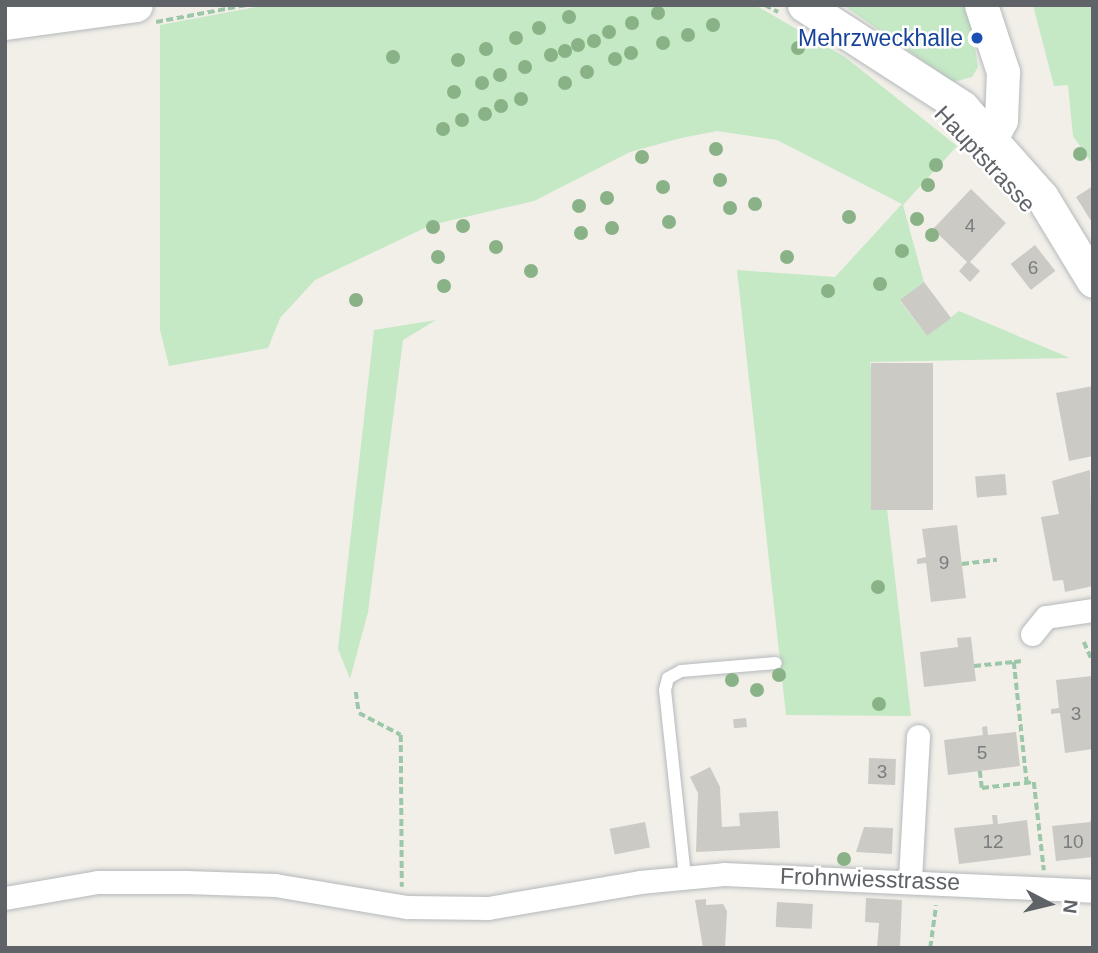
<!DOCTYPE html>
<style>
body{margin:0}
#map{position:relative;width:1098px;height:953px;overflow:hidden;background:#f1efe8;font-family:Arial,sans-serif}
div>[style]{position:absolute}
.green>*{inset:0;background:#c5e8c5}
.building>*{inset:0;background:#cccac5;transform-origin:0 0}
.path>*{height:3.5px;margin-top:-1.75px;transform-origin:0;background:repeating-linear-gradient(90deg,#9cc7a9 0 7px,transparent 0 10.5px)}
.roads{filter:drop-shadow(0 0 2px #b5b8bc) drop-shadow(0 0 2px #b5b8bc)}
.lane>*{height:12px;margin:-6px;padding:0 6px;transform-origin:6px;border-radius:6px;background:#fff}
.street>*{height:23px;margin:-11.5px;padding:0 11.5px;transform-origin:11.5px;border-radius:11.5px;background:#fff}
.secondary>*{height:33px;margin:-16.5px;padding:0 16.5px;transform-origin:16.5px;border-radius:16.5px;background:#fff}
.trees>*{width:14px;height:14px;margin:-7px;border-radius:50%;background:#89b387}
.dots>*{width:19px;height:19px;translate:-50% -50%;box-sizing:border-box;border:4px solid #fff;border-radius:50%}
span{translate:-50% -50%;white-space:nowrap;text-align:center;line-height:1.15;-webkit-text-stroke:5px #fff;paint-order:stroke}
.number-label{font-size:19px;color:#7a7d7f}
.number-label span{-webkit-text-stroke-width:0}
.transit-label{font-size:23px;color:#164399}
.right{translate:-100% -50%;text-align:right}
.street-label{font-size:23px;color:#5f6368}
.frame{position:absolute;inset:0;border:7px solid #5f6368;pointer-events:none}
.north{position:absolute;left:1014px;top:869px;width:70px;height:70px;-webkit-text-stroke:5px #fff;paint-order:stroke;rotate:97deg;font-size:19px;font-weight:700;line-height:28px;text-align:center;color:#5f6368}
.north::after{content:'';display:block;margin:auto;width:24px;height:32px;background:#5f6368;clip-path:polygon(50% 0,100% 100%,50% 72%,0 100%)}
</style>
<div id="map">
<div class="green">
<div style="clip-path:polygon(267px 5px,755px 5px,845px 57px,957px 146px,903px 205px,924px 282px,900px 301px,927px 336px,959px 311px,1070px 358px,870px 362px,911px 716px,786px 715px,737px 270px,835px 277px,902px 204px,777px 140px,717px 131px,681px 138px,630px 152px,534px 201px,431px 225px,315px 280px,280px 318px,268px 348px,169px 366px,160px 330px,160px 25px)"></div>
<div style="clip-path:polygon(843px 5px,968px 5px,978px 67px,972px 77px,953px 82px)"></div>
<div style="clip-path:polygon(1033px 5px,1093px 5px,1093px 165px,1073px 136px,1068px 85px,1054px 86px)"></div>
<div style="clip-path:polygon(436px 320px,403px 340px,368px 612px,350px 679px,338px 649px,374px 330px)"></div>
</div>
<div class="building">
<div style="clip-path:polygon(1093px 186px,1093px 224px,1076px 197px)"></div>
<div style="clip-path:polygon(971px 189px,1006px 223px,970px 262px,980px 271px,970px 282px,959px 271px,967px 262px,933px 229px)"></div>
<div style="left:1035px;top:245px;width:33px;height:31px;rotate:52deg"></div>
<div style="left:924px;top:282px;width:45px;height:30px;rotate:53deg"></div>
<div style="left:871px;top:363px;width:62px;height:147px"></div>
<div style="clip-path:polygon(1093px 386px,1093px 456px,1069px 461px,1056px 393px)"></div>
<div style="clip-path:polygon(1090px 470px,1093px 586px,1065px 592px,1063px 580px,1053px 581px,1041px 517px,1059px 514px,1052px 481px)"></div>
<div style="left:1005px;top:474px;width:21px;height:30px;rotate:85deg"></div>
<div style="clip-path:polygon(957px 525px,966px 598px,931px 602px,926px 563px,917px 564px,917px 559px,926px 557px,922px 529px)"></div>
<div style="clip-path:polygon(971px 637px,976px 681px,924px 687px,920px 652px,958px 647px,957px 638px)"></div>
<div style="clip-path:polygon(1092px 676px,1093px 749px,1065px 753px,1060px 713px,1051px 714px,1051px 709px,1059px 708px,1056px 680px)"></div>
<div style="left:746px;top:718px;width:9px;height:13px;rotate:84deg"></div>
<div style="clip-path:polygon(987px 726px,988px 735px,1016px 732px,1020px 766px,948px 775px,944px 740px,983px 735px,982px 727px)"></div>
<div style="left:869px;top:758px;width:27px;height:26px;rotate:2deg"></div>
<div style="clip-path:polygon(710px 767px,720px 787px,722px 827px,740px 826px,739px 813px,778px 811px,780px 848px,696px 852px,698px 793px,690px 777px)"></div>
<div style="clip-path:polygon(1093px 812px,1093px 857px,1056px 861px,1052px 826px,1090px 822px)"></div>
<div style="clip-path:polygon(992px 815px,997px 815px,998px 824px,1027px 820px,1031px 855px,959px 864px,954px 828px,993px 824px)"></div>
<div style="left:645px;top:822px;width:26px;height:36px;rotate:79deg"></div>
<div style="clip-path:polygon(864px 827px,893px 828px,892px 854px,856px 852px)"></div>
<div style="clip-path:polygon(866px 898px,902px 900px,900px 948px,877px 948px,879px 923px,865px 922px)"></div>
<div style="clip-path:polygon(706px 899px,706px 905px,723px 904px,727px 911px,725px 948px,703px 948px,695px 900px)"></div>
<div style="left:777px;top:902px;width:36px;height:25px;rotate:3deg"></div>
</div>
<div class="path">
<div style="left:765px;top:5px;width:15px;rotate:28deg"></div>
<div style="left:156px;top:22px;width:93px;rotate:-10.6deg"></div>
<div style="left:962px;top:564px;width:35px;rotate:-7deg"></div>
<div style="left:1084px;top:642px;width:22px;rotate:66deg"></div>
<div style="left:1014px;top:662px;width:9px;rotate:-6deg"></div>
<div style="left:974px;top:666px;width:40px;rotate:-5.7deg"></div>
<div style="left:1014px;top:662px;width:122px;rotate:83.9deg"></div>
<div style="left:356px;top:692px;width:21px;rotate:82deg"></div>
<div style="left:359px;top:713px;width:47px;rotate:27.6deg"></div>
<div style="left:401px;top:735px;width:152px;rotate:89.6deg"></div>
<div style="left:980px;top:771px;width:17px;rotate:83deg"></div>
<div style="left:982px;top:788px;width:52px;rotate:-6.6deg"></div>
<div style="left:1034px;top:782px;width:89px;rotate:83.5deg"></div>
<div style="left:930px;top:948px;width:43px;rotate:-82.1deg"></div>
</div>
<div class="roads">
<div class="lane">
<div style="left:685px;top:877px;width:188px;rotate:-96.1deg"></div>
<div style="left:665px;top:690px;width:12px;rotate:-76deg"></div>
<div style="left:668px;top:678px;width:15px;rotate:-28deg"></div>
<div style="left:681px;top:671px;width:95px;rotate:-4.8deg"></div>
</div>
<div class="street">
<div style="left:1032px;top:634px;width:22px;rotate:-51deg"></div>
<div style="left:1046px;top:617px;width:48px;rotate:-8.5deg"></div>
<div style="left:910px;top:879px;width:143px;rotate:-86.8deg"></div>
<div style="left:5px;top:898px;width:94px;rotate:-9.8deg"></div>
<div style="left:98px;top:882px;width:88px"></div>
<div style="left:186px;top:882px;width:89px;rotate:1.9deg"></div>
<div style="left:275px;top:885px;width:134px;rotate:9.5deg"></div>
<div style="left:407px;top:907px;width:81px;rotate:0.7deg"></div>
<div style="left:488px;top:908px;width:154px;rotate:-9.7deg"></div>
<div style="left:640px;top:882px;width:84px;rotate:-5.4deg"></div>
<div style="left:724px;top:874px;width:369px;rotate:2.6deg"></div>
</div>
<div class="secondary">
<div style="left:804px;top:5px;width:188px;rotate:32.8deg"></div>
<div style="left:962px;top:107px;width:120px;rotate:48.4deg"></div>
<div style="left:1042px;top:197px;width:98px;rotate:58.7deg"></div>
<div style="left:981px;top:5px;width:71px;rotate:71.8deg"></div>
<div style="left:1003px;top:72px;width:48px;rotate:92.4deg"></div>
<div style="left:1001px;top:120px;width:19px;rotate:118deg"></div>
<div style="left:5px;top:23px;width:132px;rotate:-7.8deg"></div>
</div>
</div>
<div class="trees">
<div style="left:658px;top:13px"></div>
<div style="left:569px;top:17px"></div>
<div style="left:632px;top:23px"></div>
<div style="left:713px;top:25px"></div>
<div style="left:539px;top:28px"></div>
<div style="left:609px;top:32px"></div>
<div style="left:688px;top:35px"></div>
<div style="left:516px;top:38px"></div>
<div style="left:594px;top:41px"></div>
<div style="left:663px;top:43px"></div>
<div style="left:578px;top:45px"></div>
<div style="left:798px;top:48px"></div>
<div style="left:486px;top:49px"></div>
<div style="left:565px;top:51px"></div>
<div style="left:631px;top:53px"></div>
<div style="left:551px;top:55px"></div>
<div style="left:393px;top:57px"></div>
<div style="left:615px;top:59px"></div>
<div style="left:458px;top:60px"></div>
<div style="left:525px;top:67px"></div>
<div style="left:587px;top:72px"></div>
<div style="left:500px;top:75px"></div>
<div style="left:482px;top:83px"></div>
<div style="left:565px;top:83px"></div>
<div style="left:454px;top:92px"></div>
<div style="left:521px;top:99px"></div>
<div style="left:501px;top:106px"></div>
<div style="left:485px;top:114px"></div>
<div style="left:462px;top:120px"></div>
<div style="left:443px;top:129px"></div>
<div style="left:716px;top:149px"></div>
<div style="left:1080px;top:154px"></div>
<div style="left:642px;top:157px"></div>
<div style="left:936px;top:165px"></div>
<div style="left:720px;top:180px"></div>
<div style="left:928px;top:185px"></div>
<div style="left:663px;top:187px"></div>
<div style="left:607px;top:198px"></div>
<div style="left:755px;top:204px"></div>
<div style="left:579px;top:206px"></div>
<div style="left:730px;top:208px"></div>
<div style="left:849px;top:217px"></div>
<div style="left:917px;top:219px"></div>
<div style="left:669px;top:222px"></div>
<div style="left:463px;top:226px"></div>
<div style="left:433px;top:227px"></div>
<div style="left:612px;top:228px"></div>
<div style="left:581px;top:233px"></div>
<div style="left:932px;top:235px"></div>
<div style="left:496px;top:247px"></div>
<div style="left:902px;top:251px"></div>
<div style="left:438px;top:257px"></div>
<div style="left:787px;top:257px"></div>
<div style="left:531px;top:271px"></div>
<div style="left:880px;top:284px"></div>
<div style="left:444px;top:286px"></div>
<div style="left:828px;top:291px"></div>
<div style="left:356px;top:300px"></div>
<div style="left:878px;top:587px"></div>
<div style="left:779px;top:675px"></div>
<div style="left:732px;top:680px"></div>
<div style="left:757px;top:690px"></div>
<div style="left:879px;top:704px"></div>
<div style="left:844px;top:859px"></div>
</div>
<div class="dots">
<div style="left:977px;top:38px;background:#1a4fb4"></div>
</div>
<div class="number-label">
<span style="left:970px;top:226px">4</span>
<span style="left:1033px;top:268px">6</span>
<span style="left:944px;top:563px">9</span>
<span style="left:1076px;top:714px">3</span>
<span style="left:982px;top:753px">5</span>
<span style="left:882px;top:772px">3</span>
<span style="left:993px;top:842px">12</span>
<span style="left:1073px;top:842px">10</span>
</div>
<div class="transit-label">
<span class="right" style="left:963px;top:38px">Mehrzweckhalle</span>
</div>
<div class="street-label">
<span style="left:985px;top:159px;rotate:47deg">Hauptstrasse</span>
<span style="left:870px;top:879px;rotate:2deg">Frohnwiesstrasse</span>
</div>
<div class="frame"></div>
<div class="north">N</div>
</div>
